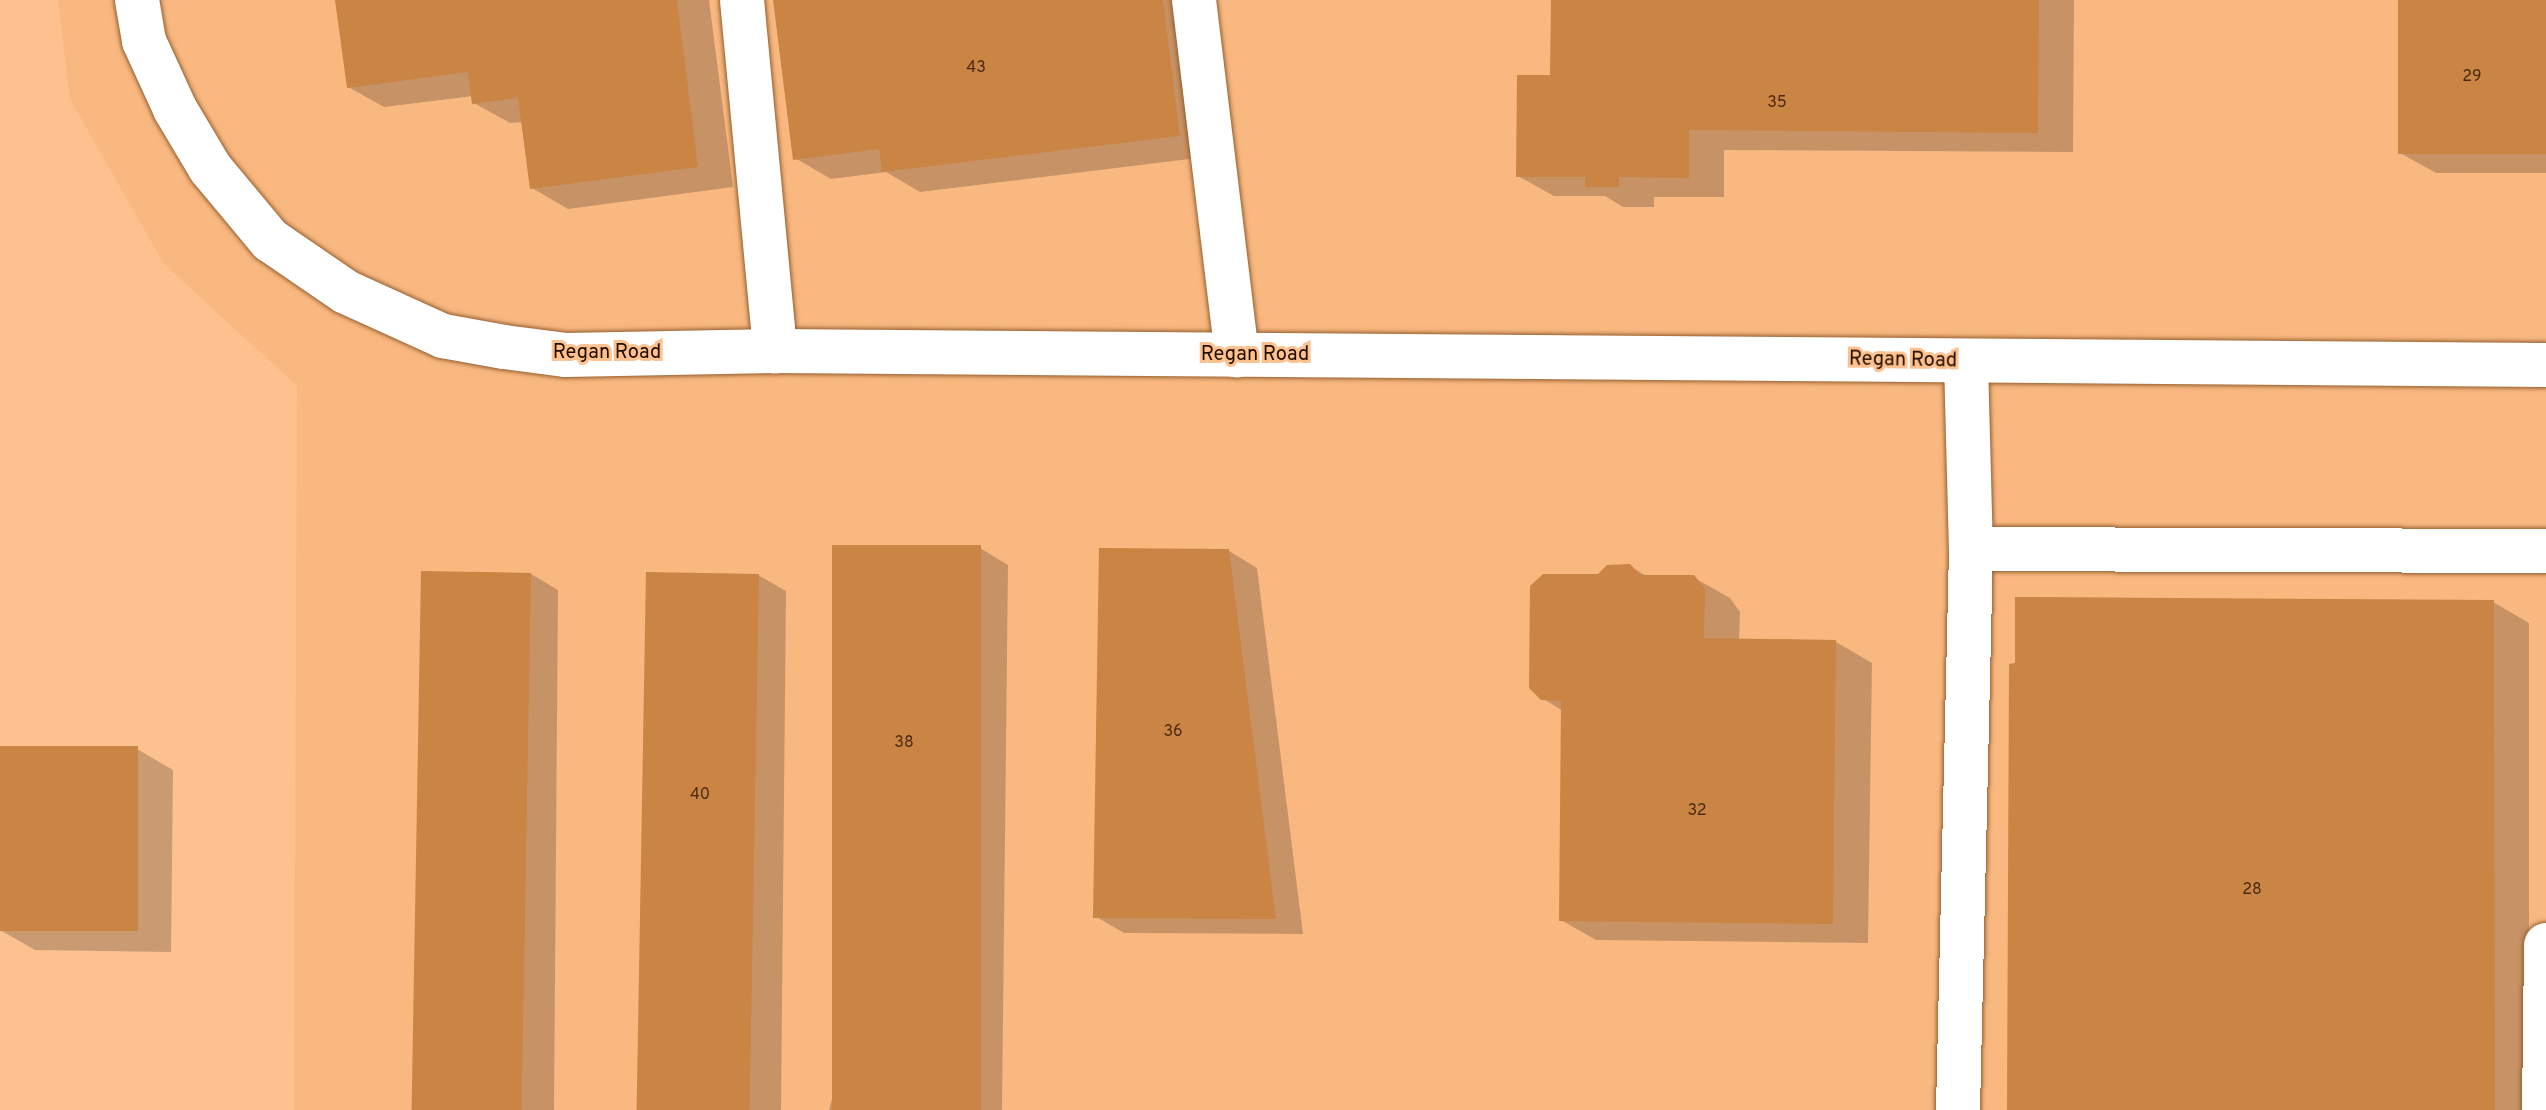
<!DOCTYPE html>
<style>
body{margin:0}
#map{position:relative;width:2546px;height:1110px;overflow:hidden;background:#fdc18f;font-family:Overpass,sans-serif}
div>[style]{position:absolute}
.built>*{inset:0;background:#f9b880}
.shadow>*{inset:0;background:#0003}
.building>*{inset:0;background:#ca8443;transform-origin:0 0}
.roads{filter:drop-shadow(0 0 2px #945f2f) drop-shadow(0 0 2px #945f2f)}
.minor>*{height:44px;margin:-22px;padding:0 22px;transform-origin:22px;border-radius:22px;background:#fff}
span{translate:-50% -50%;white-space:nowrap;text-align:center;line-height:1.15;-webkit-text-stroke:6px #fdc18f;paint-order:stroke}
.number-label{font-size:16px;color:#4b2a11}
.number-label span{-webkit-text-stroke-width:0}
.street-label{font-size:20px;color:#210c00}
</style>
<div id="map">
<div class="built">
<div style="clip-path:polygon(58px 0,2546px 0,2546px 1110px,294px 1110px,297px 386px,164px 264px,70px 99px)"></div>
</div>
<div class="shadow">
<div style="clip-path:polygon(337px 0,709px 0,733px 187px,568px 209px,532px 188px,523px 122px,510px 123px,474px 103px,473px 96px,384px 107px,348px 87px)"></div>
<div style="clip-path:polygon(775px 0,1195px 0,1214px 156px,920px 192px,886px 172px,831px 179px,795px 158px)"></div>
<div style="clip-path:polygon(1553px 0,2074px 0,2073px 152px,1724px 150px,1724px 197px,1654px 197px,1654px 207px,1623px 207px,1605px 196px,1554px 196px,1518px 176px,1552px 77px)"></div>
<div style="clip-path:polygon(2400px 0,2546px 0,2546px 173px,2436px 173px,2400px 153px)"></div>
<div style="clip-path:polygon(980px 548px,1008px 565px,1002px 1110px,829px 1110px)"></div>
<div style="clip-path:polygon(1229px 551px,1257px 568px,1303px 934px,1124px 933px,1095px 916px)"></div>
<div style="clip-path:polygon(1630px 566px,1648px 577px,1693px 577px,1730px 598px,1740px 612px,1739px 641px,1836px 642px,1872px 663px,1868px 943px,1596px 940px,1561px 920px,1563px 711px,1542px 698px,1599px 576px)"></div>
<div style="clip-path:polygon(531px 574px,558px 590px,554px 1110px,418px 1110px)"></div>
<div style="clip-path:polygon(758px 575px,786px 591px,781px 1110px,643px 1110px)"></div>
<div style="clip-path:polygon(2493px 602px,2529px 623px,2529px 1110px,2009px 1110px)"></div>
<div style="clip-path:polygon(137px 749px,173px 770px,171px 952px,35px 950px,0 930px)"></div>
</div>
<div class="building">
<div style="clip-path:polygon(335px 0,677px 0,698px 167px,530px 189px,518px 98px,472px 104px,468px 72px,347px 88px)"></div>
<div style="clip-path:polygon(773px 0,1163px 0,1180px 136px,882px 172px,879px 149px,793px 160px)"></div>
<div style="clip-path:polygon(1551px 0,2039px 0,2038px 133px,1689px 130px,1689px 178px,1619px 177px,1619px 187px,1585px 187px,1585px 177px,1516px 177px,1517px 75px,1550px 75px)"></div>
<div style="left:2398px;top:0;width:148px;height:154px"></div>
<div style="left:832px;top:545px;width:149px;height:565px"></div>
<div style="clip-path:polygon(1099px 548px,1229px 549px,1276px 919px,1093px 918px)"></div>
<div style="clip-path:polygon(1630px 564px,1640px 575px,1694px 575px,1705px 589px,1704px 638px,1836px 640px,1833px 924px,1559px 921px,1561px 701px,1541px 700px,1529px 688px,1530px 586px,1543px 574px,1598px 574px,1607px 565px)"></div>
<div style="left:421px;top:571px;width:110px;height:539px;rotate:1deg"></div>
<div style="left:646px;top:572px;width:113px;height:538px;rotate:1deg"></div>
<div style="clip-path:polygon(2015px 597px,2494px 600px,2495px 1110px,2007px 1110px,2009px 664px,2015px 663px)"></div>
<div style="left:0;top:746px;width:138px;height:185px"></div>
</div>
<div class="roads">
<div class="minor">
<div style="left:137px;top:0;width:42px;rotate:80.3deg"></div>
<div style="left:144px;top:41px;width:75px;rotate:65.5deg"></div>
<div style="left:175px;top:109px;width:69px;rotate:59.3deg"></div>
<div style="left:210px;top:168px;width:94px;rotate:50.2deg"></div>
<div style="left:270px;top:240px;width:92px;rotate:34.4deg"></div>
<div style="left:346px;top:292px;width:107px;rotate:24.4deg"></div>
<div style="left:443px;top:336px;width:62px;rotate:10.2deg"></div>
<div style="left:504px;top:347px;width:63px;rotate:7.4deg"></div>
<div style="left:566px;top:355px;width:209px;rotate:-1.1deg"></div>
<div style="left:775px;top:351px;width:1771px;rotate:0.45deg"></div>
<div style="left:742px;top:0;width:353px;rotate:84.6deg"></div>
<div style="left:1194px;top:0;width:358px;rotate:83.1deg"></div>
<div style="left:1966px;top:362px;width:187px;rotate:88.5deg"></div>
<div style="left:1971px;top:549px;width:575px;rotate:0.2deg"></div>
<div style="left:1958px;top:1110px;width:561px;rotate:-88.67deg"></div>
<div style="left:2544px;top:1110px;width:165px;rotate:-89.3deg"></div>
</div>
</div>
<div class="number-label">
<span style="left:976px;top:68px">43</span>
<span style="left:2472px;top:77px">29</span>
<span style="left:1777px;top:103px">35</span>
<span style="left:1173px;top:732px">36</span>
<span style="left:904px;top:743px">38</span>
<span style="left:700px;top:795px">40</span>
<span style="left:1697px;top:811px">32</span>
<span style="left:2252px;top:890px">28</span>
</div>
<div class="street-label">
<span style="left:607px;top:353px">Regan Road</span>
<span style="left:1255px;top:355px">Regan Road</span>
<span style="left:1903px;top:361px;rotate:1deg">Regan Road</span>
</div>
</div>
